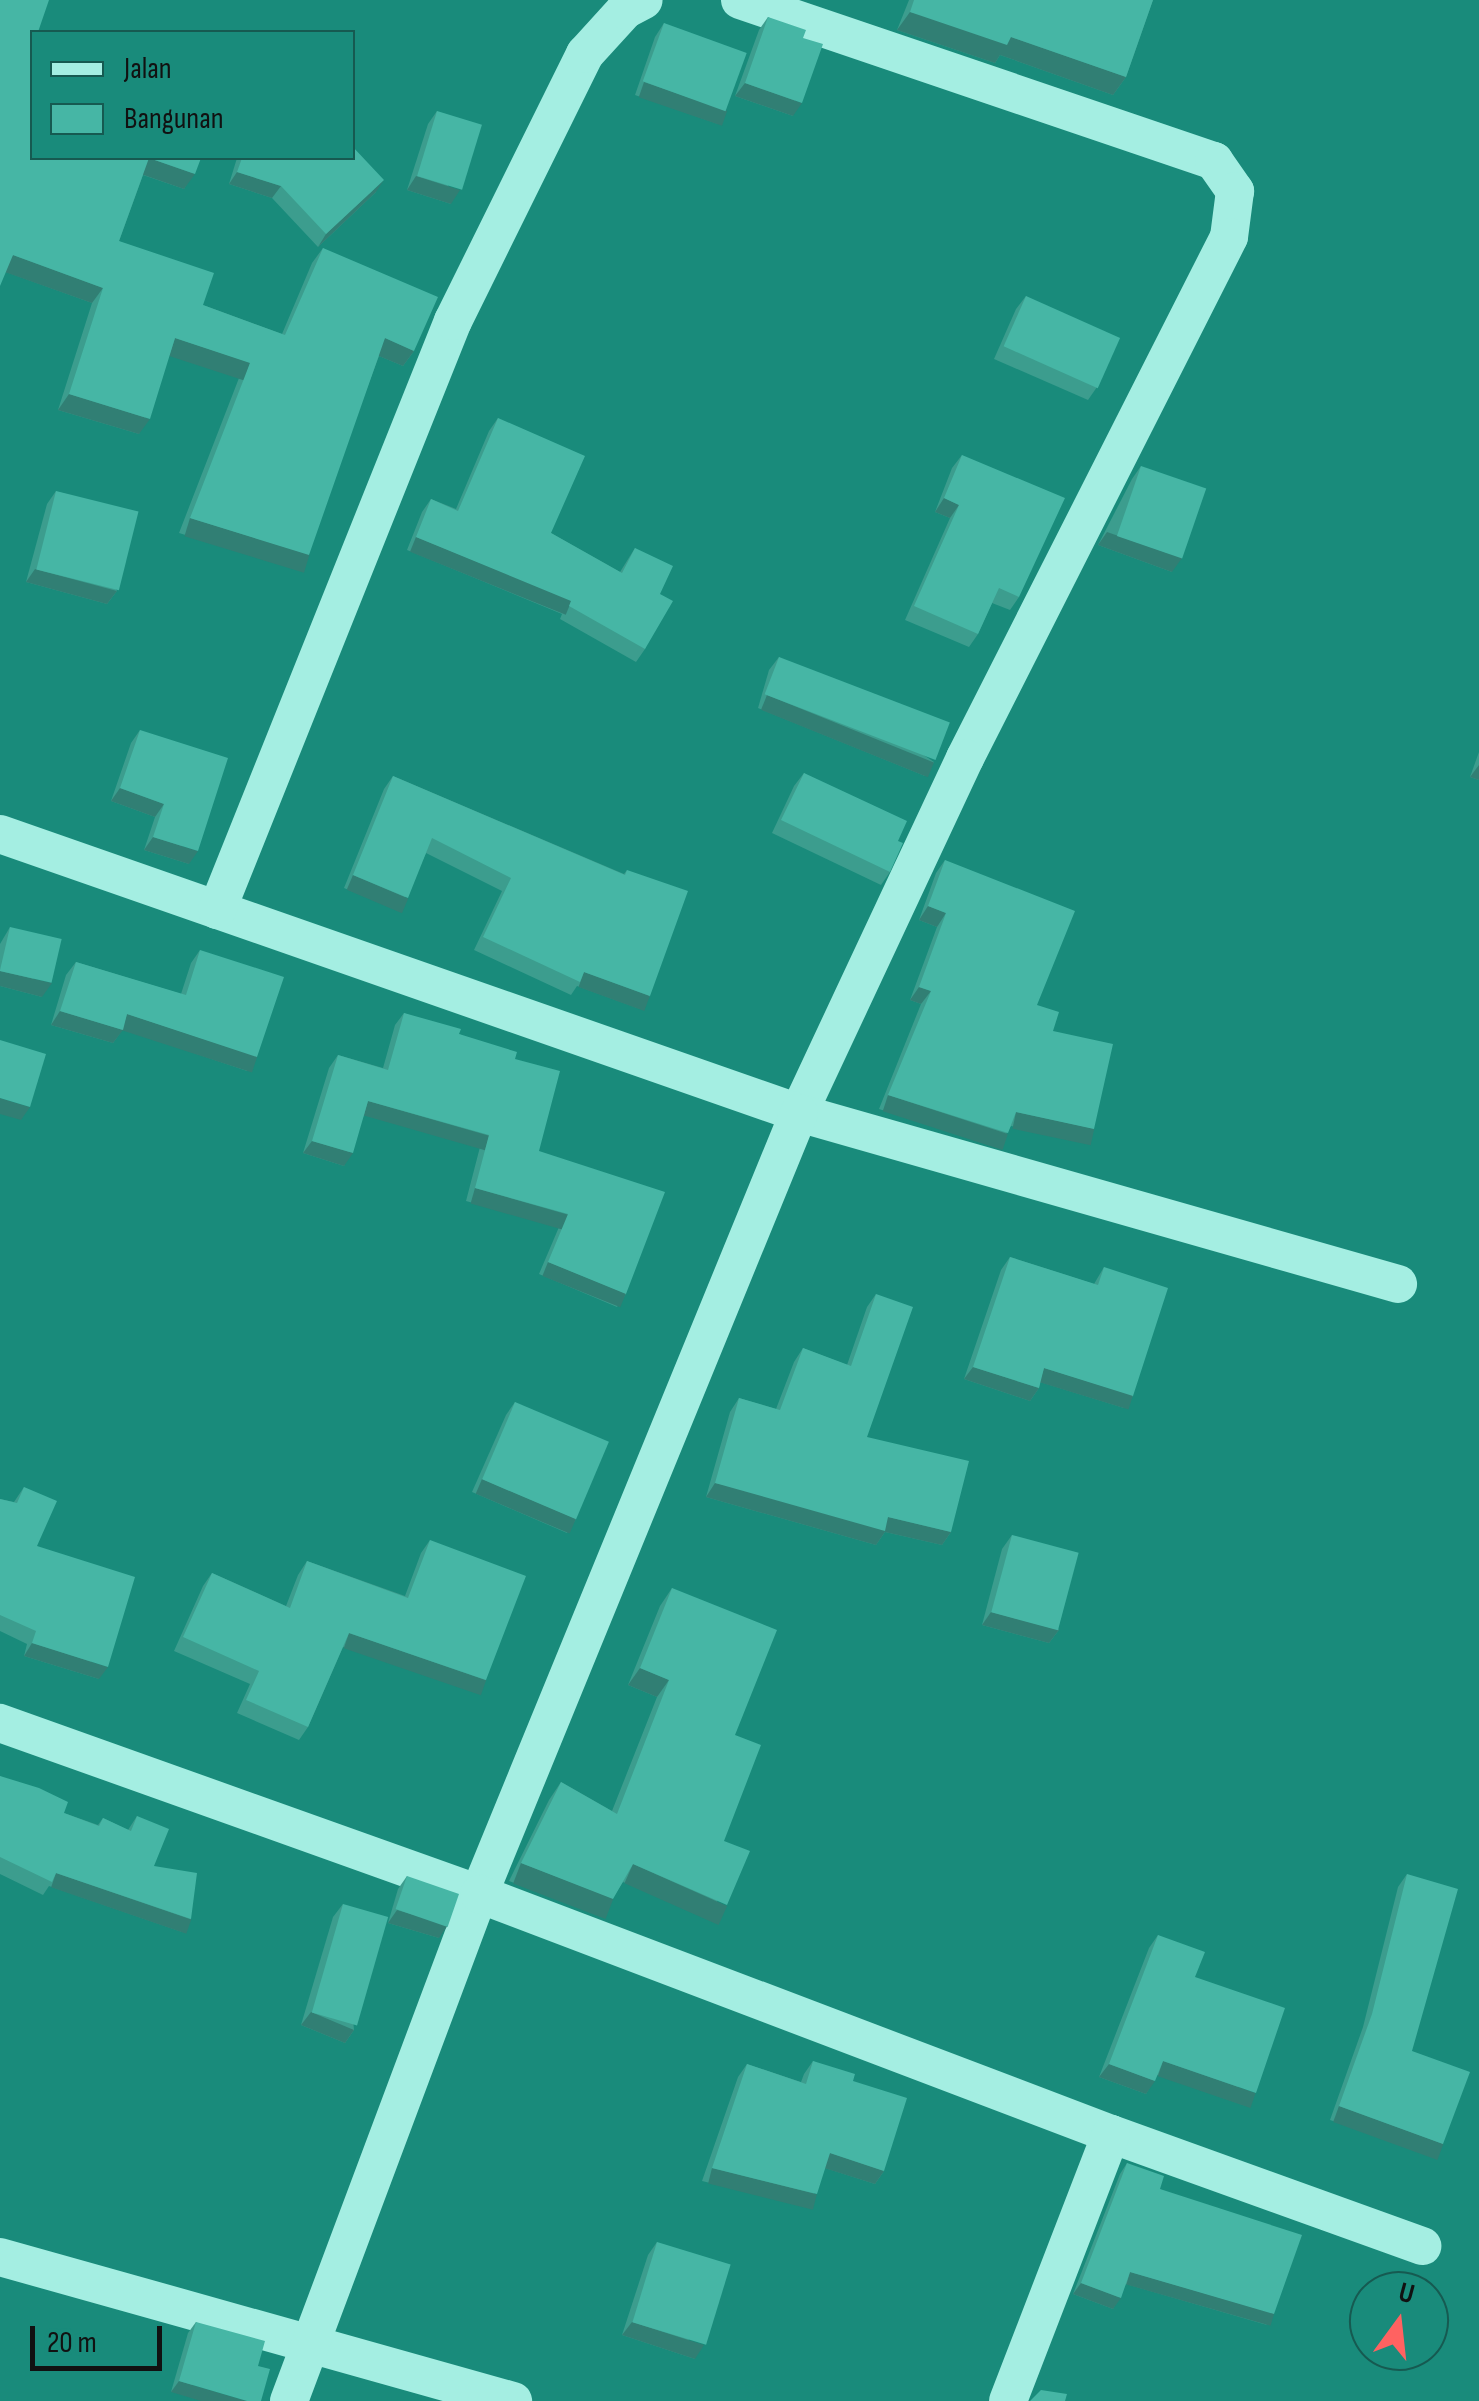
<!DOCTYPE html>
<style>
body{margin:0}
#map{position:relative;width:1479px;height:2401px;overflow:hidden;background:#198b7b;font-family:"Sofia Sans Condensed",sans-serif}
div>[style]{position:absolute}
.minor>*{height:38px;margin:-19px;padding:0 19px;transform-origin:19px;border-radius:19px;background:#a4eee2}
.wall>*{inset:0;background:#3c9d8e}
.shaded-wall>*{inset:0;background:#317f74;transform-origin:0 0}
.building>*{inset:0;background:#46b6a5;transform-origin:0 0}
span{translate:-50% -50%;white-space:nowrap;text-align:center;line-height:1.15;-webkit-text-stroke:10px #198b7b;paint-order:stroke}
.legend{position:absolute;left:30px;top:30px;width:325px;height:130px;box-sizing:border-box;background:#198b7b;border:2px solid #165a51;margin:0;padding:12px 18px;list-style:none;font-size:30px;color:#111}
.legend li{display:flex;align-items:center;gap:20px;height:50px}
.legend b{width:50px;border:2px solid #165a51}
.north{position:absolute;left:1349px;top:2271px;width:100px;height:100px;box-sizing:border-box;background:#198b7b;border:2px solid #165a51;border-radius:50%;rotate:15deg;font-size:28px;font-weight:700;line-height:40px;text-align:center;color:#111}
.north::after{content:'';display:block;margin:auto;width:35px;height:45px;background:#ff6261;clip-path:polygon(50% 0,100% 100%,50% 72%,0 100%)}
.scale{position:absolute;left:30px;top:2326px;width:132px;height:45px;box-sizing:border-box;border:5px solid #111;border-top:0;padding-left:12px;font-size:30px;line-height:35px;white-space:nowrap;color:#111;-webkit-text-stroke:8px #198b7b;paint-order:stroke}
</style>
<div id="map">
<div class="minor">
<div style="left:740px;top:0;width:501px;rotate:18.76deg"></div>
<div style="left:1214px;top:161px;width:37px;rotate:55deg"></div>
<div style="left:1235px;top:191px;width:46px;rotate:97.4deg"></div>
<div style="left:1229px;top:237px;width:584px;rotate:116.87deg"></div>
<div style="left:965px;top:758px;width:392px;rotate:115.1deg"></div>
<div style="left:799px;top:1113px;width:623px;rotate:15.93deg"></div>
<div style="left:0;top:834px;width:846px;rotate:19.25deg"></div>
<div style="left:799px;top:1113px;width:844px;rotate:112.28deg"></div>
<div style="left:479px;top:1894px;width:509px;rotate:-160.35deg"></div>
<div style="left:217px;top:910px;width:635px;rotate:-68.17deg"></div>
<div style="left:453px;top:321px;width:298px;rotate:-63.7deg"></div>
<div style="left:585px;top:54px;width:59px;rotate:-47.7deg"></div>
<div style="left:625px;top:10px;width:21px;rotate:-28deg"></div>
<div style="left:1111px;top:2134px;width:331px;rotate:19.8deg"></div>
<div style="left:0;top:2257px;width:533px;rotate:15.68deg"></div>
<div style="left:289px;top:2401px;width:541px;rotate:-69.46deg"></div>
<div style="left:479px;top:1894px;width:676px;rotate:20.79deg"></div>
<div style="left:1111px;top:2134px;width:286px;rotate:111.1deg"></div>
</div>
<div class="wall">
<div style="clip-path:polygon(909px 0,1153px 0,1126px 77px,1113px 95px,1000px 55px,995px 63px,897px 30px)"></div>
<div style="clip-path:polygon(768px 17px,803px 38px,793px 116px,735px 96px,759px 30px)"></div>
<div style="clip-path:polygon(664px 23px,718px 124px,635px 95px,655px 37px)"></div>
<div style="clip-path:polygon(30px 56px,201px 158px,184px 189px,143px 175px,119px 241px,203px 305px,282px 334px,312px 263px,323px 248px,414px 351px,403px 366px,379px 356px,299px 570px,179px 533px,239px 378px,169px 355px,139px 434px,58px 410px,92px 303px,6px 272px)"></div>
<div style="clip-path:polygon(437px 111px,451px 204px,407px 190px,428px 124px)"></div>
<div style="clip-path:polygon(237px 158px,352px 158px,376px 192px,318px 247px,272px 198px,229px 184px)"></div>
<div style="clip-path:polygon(1026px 296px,1097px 387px,1088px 400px,994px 359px,1016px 309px)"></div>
<div style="clip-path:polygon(498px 418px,551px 533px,620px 572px,635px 548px,660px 594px,645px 649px,636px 662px,560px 619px,562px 614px,407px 550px,422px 512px,431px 499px,456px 509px,489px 431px)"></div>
<div style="clip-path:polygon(962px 455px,1019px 597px,1010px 610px,992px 603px,978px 634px,969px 647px,905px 620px,950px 518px,935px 512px,952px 468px)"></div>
<div style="clip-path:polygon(1141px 466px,1172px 572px,1098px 545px,1132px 479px)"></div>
<div style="clip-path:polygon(56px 491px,117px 591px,107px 604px,26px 582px,47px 504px)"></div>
<div style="clip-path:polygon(779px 657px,934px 762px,925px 776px,758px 708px,769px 670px)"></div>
<div style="clip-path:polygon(140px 730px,189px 864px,144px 850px,155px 817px,111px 801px,131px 743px)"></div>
<div style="clip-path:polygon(1479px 752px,1479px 780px,1470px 777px)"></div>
<div style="clip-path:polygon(804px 773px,898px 841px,890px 872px,881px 885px,772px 833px,794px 786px)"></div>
<div style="clip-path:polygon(393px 776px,624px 874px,627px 870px,650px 996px,640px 1009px,577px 986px,571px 995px,474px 950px,502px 891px,426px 853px,399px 911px,344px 888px,384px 789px)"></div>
<div style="clip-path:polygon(945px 860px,1053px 1031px,1094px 1129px,1085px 1143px,1011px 1126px,998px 1147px,879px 1109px,921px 1004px,910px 1000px,937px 927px,919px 920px,936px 873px)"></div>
<div style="clip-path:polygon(10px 927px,42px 997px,0 986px,0 944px)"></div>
<div style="clip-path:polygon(200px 950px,257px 1057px,247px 1071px,123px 1029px,113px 1043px,51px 1025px,66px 975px,76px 962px,181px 994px,191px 963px)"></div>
<div style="clip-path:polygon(404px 1013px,459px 1034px,515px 1059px,539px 1151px,626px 1294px,617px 1307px,539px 1274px,559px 1227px,466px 1201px,480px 1147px,364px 1115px,344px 1166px,303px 1153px,329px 1068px,338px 1055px,383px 1068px,395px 1025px)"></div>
<div style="clip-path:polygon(1010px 1257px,1094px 1284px,1104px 1267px,1133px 1396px,1124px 1408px,1040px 1382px,1039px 1388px,1030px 1401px,964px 1379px,1001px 1270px)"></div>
<div style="clip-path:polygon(876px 1294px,867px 1437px,951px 1532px,942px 1545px,885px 1532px,876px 1545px,706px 1497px,730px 1412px,739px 1398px,776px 1409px,794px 1362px,803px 1348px,847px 1365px,867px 1307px)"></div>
<div style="clip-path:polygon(515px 1402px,576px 1519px,567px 1533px,472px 1492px,506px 1415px)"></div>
<div style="clip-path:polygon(24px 1487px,37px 1546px,99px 1679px,24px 1656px,27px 1644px,0 1631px,0 1499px,14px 1502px)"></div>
<div style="clip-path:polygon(1012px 1535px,1059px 1630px,1049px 1643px,982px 1625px,1002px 1549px)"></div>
<div style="clip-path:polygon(430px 1540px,486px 1680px,477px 1693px,343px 1647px,308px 1727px,299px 1740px,237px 1713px,250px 1684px,174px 1651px,203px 1586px,212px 1573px,286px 1606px,298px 1575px,307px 1561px,405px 1596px,421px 1553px)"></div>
<div style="clip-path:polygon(672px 1588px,735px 1735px,715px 1922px,623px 1882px,601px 1916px,509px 1881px,549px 1800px,561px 1782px,612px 1811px,657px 1697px,628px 1685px,660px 1606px)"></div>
<div style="clip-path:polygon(0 1776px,64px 1813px,98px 1825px,103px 1818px,128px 1830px,137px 1816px,154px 1866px,191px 1919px,182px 1932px,49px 1886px,43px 1895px,0 1874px)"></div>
<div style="clip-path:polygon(1407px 1874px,1412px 2051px,1443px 2144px,1433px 2157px,1330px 2120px,1363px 2027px,1398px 1887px)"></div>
<div style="clip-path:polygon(407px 1876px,439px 1938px,388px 1923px,398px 1889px)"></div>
<div style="clip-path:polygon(343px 1904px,354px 2030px,345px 2043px,301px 2025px,333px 1917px)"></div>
<div style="clip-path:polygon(1158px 1935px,1195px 1977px,1246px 2106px,1157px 2075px,1146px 2094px,1099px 2077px,1149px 1948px)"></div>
<div style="clip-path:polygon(813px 2061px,853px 2081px,884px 2171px,875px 2184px,825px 2168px,808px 2207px,702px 2181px,738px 2077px,747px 2064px,801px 2082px,804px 2074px)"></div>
<div style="clip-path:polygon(1127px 2163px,1160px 2189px,1267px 2325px,1126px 2284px,1113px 2309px,1073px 2294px,1120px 2174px)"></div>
<div style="clip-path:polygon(657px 2242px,695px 2359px,622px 2335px,648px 2255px)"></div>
<div style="clip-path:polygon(196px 2322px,258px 2366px,171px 2392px,188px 2333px)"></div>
</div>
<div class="shaded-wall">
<div style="clip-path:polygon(910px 12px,1011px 37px,1126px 77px,1113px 95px,1000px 55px,995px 63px,897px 30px)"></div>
<div style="left:644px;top:82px;width:88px;height:16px;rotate:19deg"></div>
<div style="clip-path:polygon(745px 83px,802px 103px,793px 116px,735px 96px)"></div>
<div style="clip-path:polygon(149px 158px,195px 174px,184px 189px,138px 173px)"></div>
<div style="clip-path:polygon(237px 172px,281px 186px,272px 198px,229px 184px)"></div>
<div style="clip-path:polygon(416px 176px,460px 190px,451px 204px,407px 190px)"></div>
<div style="clip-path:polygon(384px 180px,376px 192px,318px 247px,326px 234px)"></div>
<div style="clip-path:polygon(13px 255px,103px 288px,92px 303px,2px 271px)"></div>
<div style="left:175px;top:338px;width:79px;height:19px;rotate:18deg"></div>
<div style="clip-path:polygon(385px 338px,414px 351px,403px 366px,374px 354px)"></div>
<div style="clip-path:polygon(69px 394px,150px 419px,139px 434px,58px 410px)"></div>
<div style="clip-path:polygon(944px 498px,959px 505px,950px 518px,935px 512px)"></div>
<div style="left:190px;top:518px;width:125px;height:19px;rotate:17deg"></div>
<div style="clip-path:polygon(1107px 532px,1182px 558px,1172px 572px,1098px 545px)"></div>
<div style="left:416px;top:537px;width:168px;height:16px;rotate:22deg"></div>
<div style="clip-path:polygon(35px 569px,117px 591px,107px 604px,26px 582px)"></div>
<div style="left:767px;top:695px;width:180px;height:16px;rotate:22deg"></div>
<div style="clip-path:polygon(1479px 765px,1479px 780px,1470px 777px)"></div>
<div style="clip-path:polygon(120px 788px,164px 804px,155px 817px,111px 801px)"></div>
<div style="clip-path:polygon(153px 837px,198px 851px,189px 864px,144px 850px)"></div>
<div style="left:353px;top:875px;width:60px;height:16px;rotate:23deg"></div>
<div style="clip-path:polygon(928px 906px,946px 913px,937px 927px,919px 920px)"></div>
<div style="clip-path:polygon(0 971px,52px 983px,42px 997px,0 986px)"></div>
<div style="left:584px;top:972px;width:70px;height:16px;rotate:20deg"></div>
<div style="clip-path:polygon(919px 987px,931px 991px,921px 1004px,910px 1000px)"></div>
<div style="clip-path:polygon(60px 1011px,123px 1030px,113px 1043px,51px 1025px)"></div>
<div style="left:127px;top:1014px;width:137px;height:17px;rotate:18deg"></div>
<div style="left:888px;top:1095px;width:126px;height:17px;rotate:18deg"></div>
<div style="clip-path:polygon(0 1098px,30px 1107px,21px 1120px,0 1114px)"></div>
<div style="left:368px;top:1101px;width:126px;height:15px;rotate:16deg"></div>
<div style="left:1016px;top:1112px;width:80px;height:17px;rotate:12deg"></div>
<div style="clip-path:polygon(312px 1141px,353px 1153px,344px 1166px,303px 1153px)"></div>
<div style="left:475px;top:1188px;width:97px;height:16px;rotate:16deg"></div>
<div style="left:548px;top:1262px;width:84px;height:15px;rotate:22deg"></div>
<div style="clip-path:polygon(973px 1367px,1039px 1388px,1030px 1401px,964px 1379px)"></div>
<div style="left:1044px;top:1368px;width:93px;height:15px;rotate:17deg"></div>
<div style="left:482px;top:1479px;width:102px;height:16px;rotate:23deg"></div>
<div style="clip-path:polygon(715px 1483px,888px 1517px,951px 1532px,942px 1545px,885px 1532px,876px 1545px,706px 1497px)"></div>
<div style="clip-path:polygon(991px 1612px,1059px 1630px,1049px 1643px,982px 1625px)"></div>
<div style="left:349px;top:1633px;width:145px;height:16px;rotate:19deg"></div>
<div style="clip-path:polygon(32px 1643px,108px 1667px,99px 1679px,24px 1656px)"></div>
<div style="clip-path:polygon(640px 1668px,669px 1680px,657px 1697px,628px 1685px)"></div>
<div style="left:521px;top:1863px;width:99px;height:22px;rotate:21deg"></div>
<div style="left:633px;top:1864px;width:103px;height:21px;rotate:24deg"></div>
<div style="left:56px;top:1873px;width:143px;height:15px;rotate:19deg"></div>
<div style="clip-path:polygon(397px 1910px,448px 1925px,439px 1938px,388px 1923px)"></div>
<div style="clip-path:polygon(311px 2012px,354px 2030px,345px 2043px,301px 2025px)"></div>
<div style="left:1163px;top:2061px;width:98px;height:16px;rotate:19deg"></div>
<div style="clip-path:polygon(1109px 2064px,1155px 2081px,1146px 2094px,1099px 2077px)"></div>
<div style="left:1339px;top:2106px;width:111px;height:17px;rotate:20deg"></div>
<div style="clip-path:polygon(830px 2153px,884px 2171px,875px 2184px,821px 2167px)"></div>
<div style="left:712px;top:2168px;width:108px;height:16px;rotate:14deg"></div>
<div style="left:1130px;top:2272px;width:150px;height:13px;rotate:16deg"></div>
<div style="clip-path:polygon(1081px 2283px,1121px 2298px,1113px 2309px,1073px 2294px)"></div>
<div style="clip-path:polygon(632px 2322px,704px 2345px,695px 2359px,622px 2335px)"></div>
<div style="clip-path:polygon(179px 2381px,247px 2401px,201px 2401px,171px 2392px)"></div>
</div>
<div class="building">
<div style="clip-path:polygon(0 0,49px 0,38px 32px,32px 32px,32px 50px,30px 56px,32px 57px,32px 158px,201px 158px,195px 174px,149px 158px,119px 241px,214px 273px,203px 305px,285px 335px,323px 248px,438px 297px,414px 351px,385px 338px,309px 555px,190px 518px,250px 363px,175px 338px,150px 419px,69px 394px,103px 288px,13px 255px,0 286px)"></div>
<div style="clip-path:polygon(914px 0,1153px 0,1126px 77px,1011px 37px,1007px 45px,910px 12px)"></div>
<div style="clip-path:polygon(768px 17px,806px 30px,803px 38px,823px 44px,802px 103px,745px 83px)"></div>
<div style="left:664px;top:23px;width:88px;height:62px;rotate:20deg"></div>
<div style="left:437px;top:111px;width:47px;height:68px;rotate:17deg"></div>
<div style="clip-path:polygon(352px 146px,384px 180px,326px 234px,281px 186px,237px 172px,242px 158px,352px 158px)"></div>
<div style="left:1026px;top:296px;width:103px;height:55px;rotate:24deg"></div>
<div style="clip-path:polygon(498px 418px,585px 456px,551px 533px,622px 573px,635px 548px,673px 566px,660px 594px,673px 601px,645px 649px,569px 606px,571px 601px,416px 537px,431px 499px,458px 511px)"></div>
<div style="clip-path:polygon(962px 455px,1065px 498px,1019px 597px,999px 588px,978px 634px,914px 606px,959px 505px,944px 498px)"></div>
<div style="left:1141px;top:466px;width:69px;height:74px;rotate:19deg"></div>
<div style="left:56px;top:491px;width:85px;height:81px;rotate:14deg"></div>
<div style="left:779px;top:657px;width:183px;height:40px;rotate:21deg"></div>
<div style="clip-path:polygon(140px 730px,228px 758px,198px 851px,153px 837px,164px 804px,120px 788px)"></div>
<div style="clip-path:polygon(804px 773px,907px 821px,898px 841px,903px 843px,890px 872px,781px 820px)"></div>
<div style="clip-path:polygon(393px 776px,625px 875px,627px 870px,688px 891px,650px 996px,584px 972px,580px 982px,483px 937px,511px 878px,432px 838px,408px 898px,353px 875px)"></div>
<div style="clip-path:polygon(945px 860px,1075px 911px,1037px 1005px,1059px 1012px,1053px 1031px,1113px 1044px,1094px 1129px,1016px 1112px,1008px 1133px,888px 1095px,931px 991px,919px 987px,946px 913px,928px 906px)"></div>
<div style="left:10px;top:927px;width:53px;height:45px;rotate:13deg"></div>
<div style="clip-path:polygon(200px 950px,284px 977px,257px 1057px,127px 1014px,123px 1030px,60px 1011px,76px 962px,186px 995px)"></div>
<div style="clip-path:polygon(404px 1013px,461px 1029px,459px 1034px,517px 1052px,515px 1059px,560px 1071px,539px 1151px,665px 1192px,626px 1294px,548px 1262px,568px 1214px,475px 1188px,489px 1135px,368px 1101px,353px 1153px,312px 1141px,338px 1055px,388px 1070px)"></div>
<div style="clip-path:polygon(0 1040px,46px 1054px,30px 1107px,0 1098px)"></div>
<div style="clip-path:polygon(1010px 1257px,1098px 1285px,1104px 1267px,1168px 1288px,1133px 1396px,1044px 1368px,1039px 1388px,973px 1367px)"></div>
<div style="clip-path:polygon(876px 1294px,913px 1307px,867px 1437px,969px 1461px,951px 1532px,888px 1517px,885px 1531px,715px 1483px,739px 1398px,780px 1410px,803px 1348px,851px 1366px)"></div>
<div style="left:515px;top:1402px;width:102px;height:84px;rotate:23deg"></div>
<div style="clip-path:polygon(24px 1487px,57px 1501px,37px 1546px,135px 1577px,108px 1667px,32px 1643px,36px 1631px,0 1615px,0 1499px,17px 1503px)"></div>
<div style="left:1012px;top:1535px;width:69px;height:80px;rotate:15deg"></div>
<div style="clip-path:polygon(430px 1540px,526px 1576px,486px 1680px,349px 1633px,308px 1727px,246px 1700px,259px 1671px,183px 1637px,212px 1573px,290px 1608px,307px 1561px,408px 1598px)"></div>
<div style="clip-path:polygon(672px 1588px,777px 1630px,735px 1735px,761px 1745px,724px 1841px,750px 1851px,727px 1905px,633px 1864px,613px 1899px,521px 1863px,561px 1782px,617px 1814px,669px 1680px,640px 1668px)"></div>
<div style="clip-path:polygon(0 1776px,39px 1788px,68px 1802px,64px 1813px,99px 1826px,103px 1818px,131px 1831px,137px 1816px,169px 1829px,154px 1866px,197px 1873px,191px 1919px,56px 1873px,52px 1882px,0 1857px)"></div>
<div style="clip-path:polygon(1407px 1874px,1458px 1889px,1412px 2051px,1470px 2072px,1443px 2144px,1339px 2106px,1372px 2014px)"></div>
<div style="left:407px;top:1876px;width:55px;height:35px;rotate:19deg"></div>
<div style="left:343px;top:1904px;width:47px;height:113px;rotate:16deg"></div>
<div style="clip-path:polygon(1158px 1935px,1205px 1952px,1195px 1977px,1285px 2008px,1256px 2093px,1163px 2061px,1155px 2081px,1109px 2064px)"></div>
<div style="clip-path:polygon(813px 2061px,855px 2074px,853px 2081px,907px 2098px,884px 2171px,830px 2153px,817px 2194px,712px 2168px,747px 2064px,806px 2084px)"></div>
<div style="clip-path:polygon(1127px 2163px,1164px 2176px,1160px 2189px,1302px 2235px,1274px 2314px,1130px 2272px,1121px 2298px,1081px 2283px)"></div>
<div style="left:657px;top:2242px;width:77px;height:84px;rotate:17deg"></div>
<div style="clip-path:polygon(196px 2322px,265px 2341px,258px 2366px,270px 2369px,261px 2401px,247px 2401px,179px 2381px)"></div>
<div style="clip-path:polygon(1041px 2390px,1067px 2394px,1065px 2401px,1030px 2401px)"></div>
</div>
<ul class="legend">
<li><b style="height:12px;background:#a4eee2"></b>Jalan</li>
<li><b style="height:28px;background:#46b6a5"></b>Bangunan</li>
</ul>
<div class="north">U</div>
<div class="scale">20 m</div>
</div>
